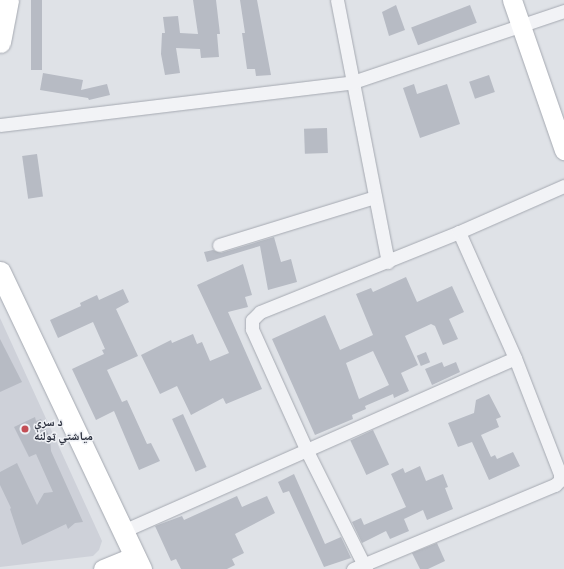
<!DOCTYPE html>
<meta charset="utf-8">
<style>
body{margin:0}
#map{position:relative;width:564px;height:569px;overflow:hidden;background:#dfe2e7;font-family:Inter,"Noto Naskh Arabic",sans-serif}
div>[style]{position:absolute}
.built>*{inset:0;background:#ced1d9}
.building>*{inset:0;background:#b7bbc4;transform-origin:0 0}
.roads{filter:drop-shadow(0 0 1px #a5a9b1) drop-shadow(0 0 1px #a5a9b1)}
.street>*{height:13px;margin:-6.5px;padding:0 6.5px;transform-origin:6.5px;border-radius:6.5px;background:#f2f3f6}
.secondary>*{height:19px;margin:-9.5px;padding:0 9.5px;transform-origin:9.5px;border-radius:9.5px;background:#fff}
.primary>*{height:21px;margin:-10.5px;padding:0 10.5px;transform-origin:10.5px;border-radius:10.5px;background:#fff}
.dots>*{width:11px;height:11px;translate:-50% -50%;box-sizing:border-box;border:2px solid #eff1f5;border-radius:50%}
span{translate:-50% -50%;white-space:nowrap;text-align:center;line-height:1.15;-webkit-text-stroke:3px #eff1f5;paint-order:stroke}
.poi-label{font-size:12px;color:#2a2f3d;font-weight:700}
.left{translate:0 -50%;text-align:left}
</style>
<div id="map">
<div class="built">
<div style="clip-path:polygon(0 318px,102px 541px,99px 550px,93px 556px,0 567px)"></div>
</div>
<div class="building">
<div style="left:31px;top:0;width:11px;height:70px"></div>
<div style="clip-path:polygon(193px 0,216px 0,220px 34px,217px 34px,219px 57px,201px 58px,200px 49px,176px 48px,180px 73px,165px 75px,161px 54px,162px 33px,165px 33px,163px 17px,178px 16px,180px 33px,198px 34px)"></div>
<div style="clip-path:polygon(240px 0,257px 0,271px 75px,256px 76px,255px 69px,247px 69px,242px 33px,245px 33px)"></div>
<div style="clip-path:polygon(396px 5px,405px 30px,389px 36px,382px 12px)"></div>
<div style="left:470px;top:5px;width:19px;height:63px;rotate:69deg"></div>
<div style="clip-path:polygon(43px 73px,83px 80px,81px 90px,107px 84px,110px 95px,89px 100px,88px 98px,40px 90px)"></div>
<div style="left:489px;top:75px;width:18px;height:21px;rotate:71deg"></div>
<div style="clip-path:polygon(414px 84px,417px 94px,447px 84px,460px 124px,420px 138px,403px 88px)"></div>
<div style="left:327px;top:128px;width:25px;height:23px;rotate:88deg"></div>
<div style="left:37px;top:154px;width:43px;height:15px;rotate:82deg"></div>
<div style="clip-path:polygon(274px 237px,281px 262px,291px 259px,297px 282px,268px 290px,260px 246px,207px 262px,204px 252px,213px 250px,221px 253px)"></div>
<div style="clip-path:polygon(243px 264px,252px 295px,245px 297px,248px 307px,228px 312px,262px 389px,226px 404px,223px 398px,191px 415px,177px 386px,160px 394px,141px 355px,171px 340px,172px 343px,193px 334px,197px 344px,202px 342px,210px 361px,229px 353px,197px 285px)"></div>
<div style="clip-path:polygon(evenodd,406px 277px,417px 302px,452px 286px,464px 312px,449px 319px,458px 339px,443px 345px,435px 326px,431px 324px,405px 336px,418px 365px,401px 373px,409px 391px,394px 398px,393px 394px,365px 406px,366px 409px,352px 415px,353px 419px,315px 435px,272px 339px,325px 315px,340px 350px,373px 335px,356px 294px,371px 288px,373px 292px,406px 277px,373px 351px,389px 385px,359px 399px,346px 363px,373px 351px)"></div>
<div style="clip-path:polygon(123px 289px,129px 302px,116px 309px,138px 356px,107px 370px,122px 402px,127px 400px,147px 444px,151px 443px,160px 461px,139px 470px,114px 411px,96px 420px,72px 369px,104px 354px,102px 350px,105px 349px,93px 322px,58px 338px,50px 320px,81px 306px,80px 303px,97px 295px,99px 300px)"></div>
<div style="clip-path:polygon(0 339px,22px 382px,0 392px)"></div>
<div style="left:426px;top:352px;width:11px;height:10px;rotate:68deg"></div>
<div style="clip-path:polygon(442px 362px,444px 367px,456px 362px,460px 372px,432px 385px,425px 369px)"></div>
<div style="clip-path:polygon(489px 394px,501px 417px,496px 419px,499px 427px,481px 435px,491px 457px,495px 455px,497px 459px,513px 452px,520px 466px,489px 480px,472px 442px,458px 447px,448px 423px,474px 413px,476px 400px)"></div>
<div style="left:183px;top:414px;width:58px;height:12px;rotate:66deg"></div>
<div style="clip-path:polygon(35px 417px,36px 421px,41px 419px,50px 437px,51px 451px,83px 522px,75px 523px,68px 529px,66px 524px,22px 545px,10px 509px,11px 508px,0 485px,0 472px,17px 463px,37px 505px,44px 493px,53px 492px,36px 454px,29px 457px,14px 427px)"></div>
<div style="left:373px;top:430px;width:38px;height:25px;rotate:65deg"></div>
<div style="clip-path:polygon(420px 466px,426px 481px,443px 474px,448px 487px,445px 488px,453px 509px,427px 520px,423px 510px,404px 519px,409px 531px,390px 539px,386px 531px,362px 543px,352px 522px,361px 518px,364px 525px,406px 507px,391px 474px,403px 468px,405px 473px)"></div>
<div style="clip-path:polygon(294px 474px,325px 544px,341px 537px,351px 558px,324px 567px,289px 491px,283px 493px,278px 482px)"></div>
<div style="clip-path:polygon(237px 496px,242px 507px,267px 496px,275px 513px,235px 534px,244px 553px,232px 559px,235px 565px,227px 569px,181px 569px,176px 559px,171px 561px,155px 526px,182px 516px,184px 520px)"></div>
<div style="clip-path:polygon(437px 543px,445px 561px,428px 569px,420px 569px,412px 553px)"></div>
</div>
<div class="roads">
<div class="street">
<div style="left:337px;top:0;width:267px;rotate:79deg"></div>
<div style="left:0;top:125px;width:356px;rotate:-6.9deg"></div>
<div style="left:353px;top:82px;width:223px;rotate:-18.6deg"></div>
<div style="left:219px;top:245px;width:163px;rotate:-17.1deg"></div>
<div style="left:123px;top:531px;width:428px;rotate:-23.8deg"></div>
<div style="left:353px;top:569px;width:219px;rotate:-22.6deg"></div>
<div style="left:555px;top:485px;width:7px;rotate:-45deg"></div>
<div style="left:560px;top:480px;width:6px;rotate:-90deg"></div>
<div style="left:560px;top:474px;width:124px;rotate:-111.2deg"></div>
<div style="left:515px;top:358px;width:138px;rotate:-114deg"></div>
<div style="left:366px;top:569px;width:132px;rotate:-116.6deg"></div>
<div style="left:307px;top:451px;width:134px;rotate:-114.3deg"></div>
<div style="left:252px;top:329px;width:9px;rotate:-90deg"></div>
<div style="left:252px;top:320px;width:11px;rotate:-45deg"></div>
<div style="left:260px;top:312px;width:214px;rotate:-21.9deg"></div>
<div style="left:459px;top:232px;width:115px;rotate:-23.7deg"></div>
</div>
<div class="secondary">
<div style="left:512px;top:0;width:159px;rotate:70.9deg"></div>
<div style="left:103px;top:569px;width:35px;rotate:-22deg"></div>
</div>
<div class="primary">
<div style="left:0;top:42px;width:43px;rotate:-79.2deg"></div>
<div style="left:0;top:272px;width:329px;rotate:64.6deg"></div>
</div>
</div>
<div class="dots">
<div style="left:25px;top:429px;background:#c34e55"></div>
</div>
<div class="poi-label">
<span class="left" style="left:34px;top:429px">د سرې<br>مياشتي ټولنه</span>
</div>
</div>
